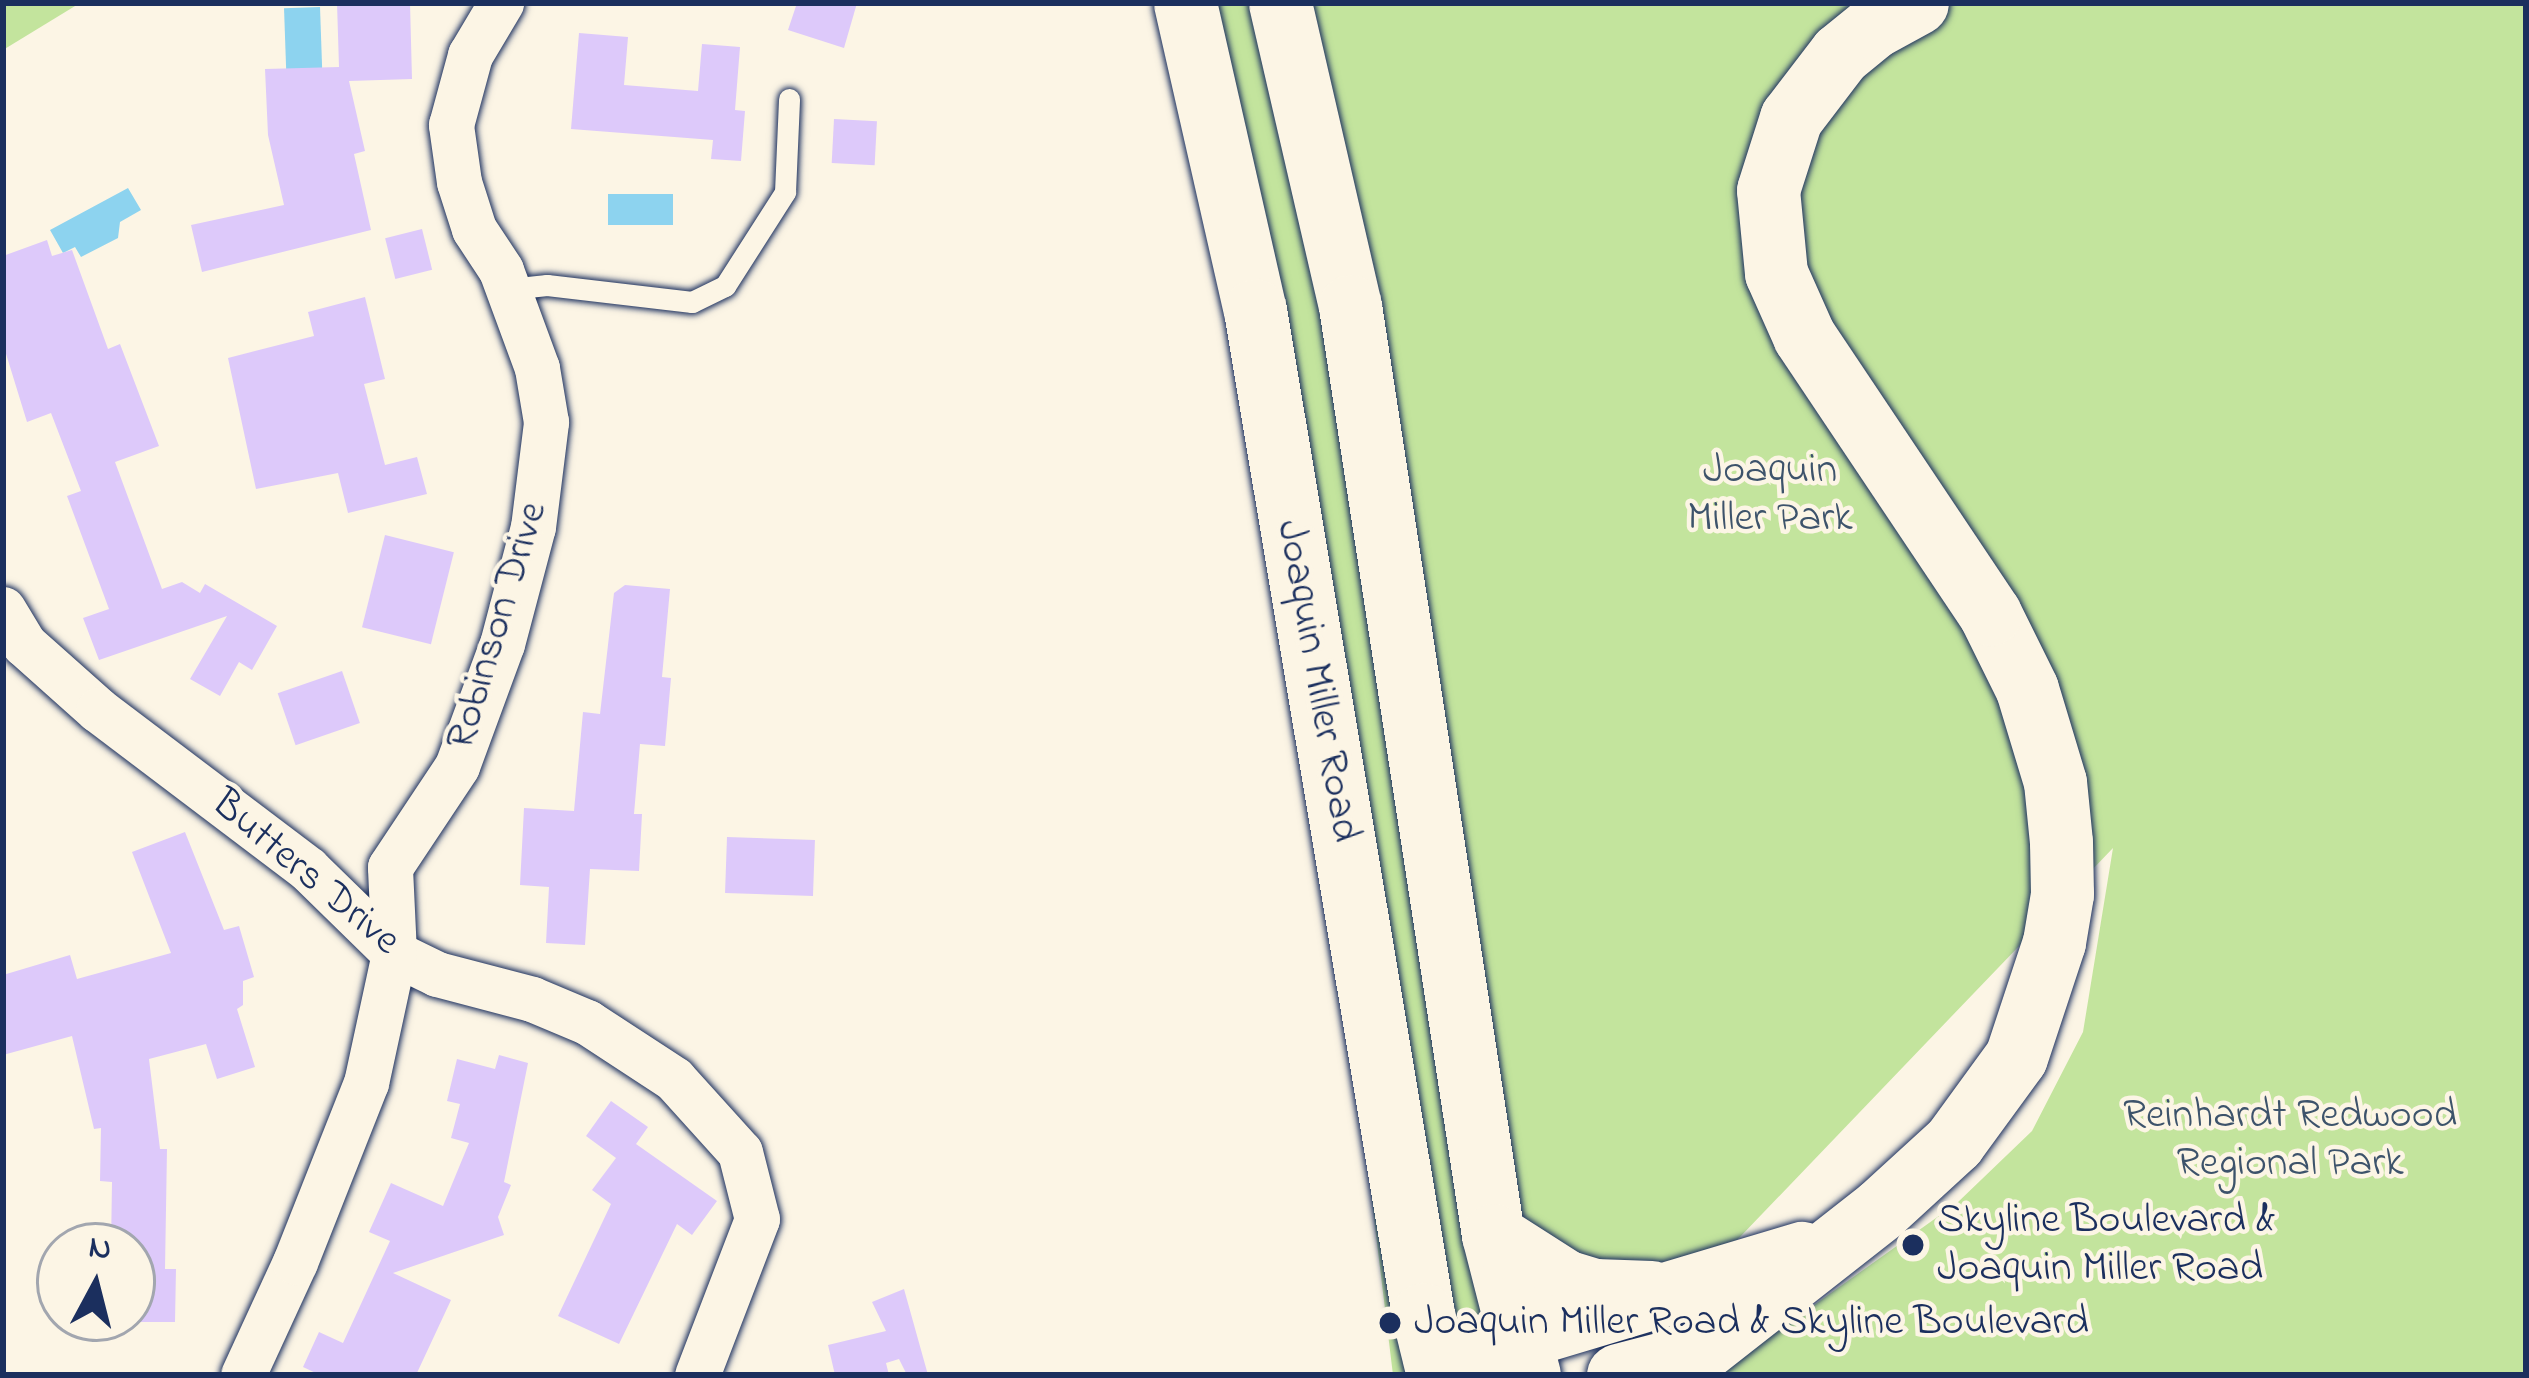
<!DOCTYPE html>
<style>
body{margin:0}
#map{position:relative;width:2529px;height:1378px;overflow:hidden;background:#fcf5e5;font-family:"Indie Flower",sans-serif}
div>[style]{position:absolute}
.green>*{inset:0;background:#c3e49d}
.water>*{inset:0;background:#8dd3ef;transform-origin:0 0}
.building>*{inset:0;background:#ddc9fa;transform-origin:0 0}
.roads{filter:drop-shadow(0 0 3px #1b2f5e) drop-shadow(0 0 3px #1b2f5e)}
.service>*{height:21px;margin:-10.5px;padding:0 10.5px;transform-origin:10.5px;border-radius:10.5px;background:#fcf5e5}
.minor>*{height:45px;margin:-22.5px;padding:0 22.5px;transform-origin:22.5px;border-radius:22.5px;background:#fcf5e5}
.secondary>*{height:63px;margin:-31.5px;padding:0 31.5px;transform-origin:31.5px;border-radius:31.5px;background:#fcf5e5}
.dots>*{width:33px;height:33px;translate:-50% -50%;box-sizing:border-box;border:6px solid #fcf5e5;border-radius:50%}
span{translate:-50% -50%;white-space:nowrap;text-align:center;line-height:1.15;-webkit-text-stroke:9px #fcf5e5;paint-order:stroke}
.park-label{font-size:42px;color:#3d536b}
.street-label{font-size:42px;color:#1b2f5e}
.poi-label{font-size:42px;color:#1b2f5e}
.left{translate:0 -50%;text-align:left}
.frame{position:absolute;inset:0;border:6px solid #1b2f5e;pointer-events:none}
.north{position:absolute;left:36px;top:1222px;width:120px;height:120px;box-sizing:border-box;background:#fcf5e5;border:3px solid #a2a6af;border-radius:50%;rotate:7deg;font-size:33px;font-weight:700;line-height:48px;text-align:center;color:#1b2f5e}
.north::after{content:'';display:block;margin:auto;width:42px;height:54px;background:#1b2f5e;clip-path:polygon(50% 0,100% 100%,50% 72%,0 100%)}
</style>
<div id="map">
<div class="green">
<div style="clip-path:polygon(3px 3px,80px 3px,3px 50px)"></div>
<div style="clip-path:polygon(1167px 3px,2526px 3px,2526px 1375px,1716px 1375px,1957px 1203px,2032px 1131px,2083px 1032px,2113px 848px,1647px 1334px,1492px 1375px,1393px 1375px,1320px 772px)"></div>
</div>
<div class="water">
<div style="left:320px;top:7px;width:73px;height:36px;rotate:88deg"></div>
<div style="clip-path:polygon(128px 188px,141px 210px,120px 222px,118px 238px,81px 257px,75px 247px,63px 253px,50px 230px)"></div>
<div style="left:608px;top:194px;width:65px;height:31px"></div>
</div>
<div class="building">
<div style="clip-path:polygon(337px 3px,410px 3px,412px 79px,349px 81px,365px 151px,354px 154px,371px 230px,202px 272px,191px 225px,284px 205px,268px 135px,265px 69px,339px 67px)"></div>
<div style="clip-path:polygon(797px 3px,857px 3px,844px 48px,788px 30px)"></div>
<div style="clip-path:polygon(579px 33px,628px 37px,624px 85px,698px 91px,702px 44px,740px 47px,735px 110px,745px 111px,741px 161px,711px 159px,713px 140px,571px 129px)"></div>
<div style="left:834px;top:119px;width:43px;height:44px;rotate:3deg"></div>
<div style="left:422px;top:229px;width:42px;height:38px;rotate:76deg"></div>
<div style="clip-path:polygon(47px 240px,52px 256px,72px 250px,108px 349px,120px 344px,159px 446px,115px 462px,162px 589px,182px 582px,200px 593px,205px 584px,277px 626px,252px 670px,239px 662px,220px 696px,190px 679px,227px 616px,99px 660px,83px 618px,109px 609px,67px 496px,81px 491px,51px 413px,27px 422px,3px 344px,3px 256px)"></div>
<div style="clip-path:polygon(365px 297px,385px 379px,364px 384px,385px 465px,417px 457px,427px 494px,348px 513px,338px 473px,256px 489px,228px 358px,314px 336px,308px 312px)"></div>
<div style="left:385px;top:535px;width:71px;height:95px;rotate:14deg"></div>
<div style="clip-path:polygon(625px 585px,670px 589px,662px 677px,671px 678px,665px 746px,640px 744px,634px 814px,642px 814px,639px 871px,590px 869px,585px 945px,546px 943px,549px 887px,520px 885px,524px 808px,574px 811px,583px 712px,600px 714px,614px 593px)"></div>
<div style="left:342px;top:671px;width:55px;height:68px;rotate:71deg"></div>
<div style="clip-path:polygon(185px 832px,224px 930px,239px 926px,254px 977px,243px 981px,243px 1005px,237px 1009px,255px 1067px,217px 1079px,206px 1044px,149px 1059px,160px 1149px,167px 1149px,165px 1269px,176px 1269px,175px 1322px,132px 1322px,132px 1246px,111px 1246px,112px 1182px,100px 1181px,101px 1128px,94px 1129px,72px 1036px,3px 1055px,3px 975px,70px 955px,77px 979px,171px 953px,132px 852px)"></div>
<div style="left:727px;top:837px;width:88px;height:56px;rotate:2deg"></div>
<div style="clip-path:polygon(499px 1055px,528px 1063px,504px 1182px,511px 1185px,498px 1217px,504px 1235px,393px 1273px,451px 1300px,416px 1375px,320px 1375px,303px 1367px,319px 1332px,343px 1343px,390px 1241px,369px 1232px,391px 1183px,443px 1206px,469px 1143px,451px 1138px,460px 1104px,447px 1101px,457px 1059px,495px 1069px)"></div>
<div style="clip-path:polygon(611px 1101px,648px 1127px,636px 1144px,717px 1201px,692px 1235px,677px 1224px,619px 1344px,558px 1316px,611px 1204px,592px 1190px,616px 1158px,586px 1136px)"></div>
<div style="clip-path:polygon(904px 1289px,928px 1375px,907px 1375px,899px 1359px,886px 1363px,889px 1375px,835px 1375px,828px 1345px,886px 1331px,872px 1302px)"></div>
</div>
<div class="roads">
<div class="service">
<div style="left:509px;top:289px;width:38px;rotate:-6deg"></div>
<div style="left:547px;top:285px;width:146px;rotate:6.7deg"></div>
<div style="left:692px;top:302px;width:37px;rotate:-26deg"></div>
<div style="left:725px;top:286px;width:112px;rotate:-57.4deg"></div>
<div style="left:785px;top:192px;width:93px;rotate:-87.5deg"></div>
</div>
<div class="minor">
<div style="left:3px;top:609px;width:41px;rotate:59deg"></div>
<div style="left:24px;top:644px;width:99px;rotate:41.7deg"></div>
<div style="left:98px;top:710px;width:263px;rotate:37.1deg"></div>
<div style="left:308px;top:869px;width:120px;rotate:44.3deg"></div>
<div style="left:394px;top:953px;width:48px;rotate:26deg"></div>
<div style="left:437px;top:974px;width:98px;rotate:14.7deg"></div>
<div style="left:532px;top:999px;width:60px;rotate:22.7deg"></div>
<div style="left:587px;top:1022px;width:104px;rotate:33.2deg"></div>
<div style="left:674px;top:1079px;width:98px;rotate:47.9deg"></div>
<div style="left:740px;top:1152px;width:69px;rotate:75.8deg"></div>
<div style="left:757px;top:1219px;width:167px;rotate:111deg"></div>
<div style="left:243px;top:1375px;width:124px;rotate:-65.3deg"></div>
<div style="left:295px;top:1262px;width:193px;rotate:-68.4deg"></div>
<div style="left:366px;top:1083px;width:133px;rotate:-77.8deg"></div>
<div style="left:394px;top:953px;width:86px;rotate:-92.7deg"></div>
<div style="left:390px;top:867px;width:121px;rotate:-56.4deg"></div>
<div style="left:457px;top:766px;width:130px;rotate:-69.8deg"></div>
<div style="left:502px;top:644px;width:121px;rotate:-75.2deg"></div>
<div style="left:533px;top:527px;width:106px;rotate:-82.9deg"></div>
<div style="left:546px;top:422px;width:55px;rotate:-99.5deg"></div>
<div style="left:537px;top:368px;width:104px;rotate:-110.2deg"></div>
<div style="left:501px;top:270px;width:49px;rotate:-123.4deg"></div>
<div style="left:474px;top:229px;width:49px;rotate:-107.7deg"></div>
<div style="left:459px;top:182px;width:58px;rotate:-98deg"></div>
<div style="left:451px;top:125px;width:73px;rotate:-74.8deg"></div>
<div style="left:470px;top:55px;width:61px;rotate:-59.2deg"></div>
</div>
<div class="secondary">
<div style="left:1185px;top:3px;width:315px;rotate:77.2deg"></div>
<div style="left:1255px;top:310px;width:1018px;rotate:80.5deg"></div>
<div style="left:1423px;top:1314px;width:63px;rotate:76.2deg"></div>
<div style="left:1280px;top:3px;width:311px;rotate:77deg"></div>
<div style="left:1350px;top:306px;width:940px;rotate:81.25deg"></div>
<div style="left:1493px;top:1235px;width:145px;rotate:75.6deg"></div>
<div style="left:1493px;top:1235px;width:85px;rotate:32.6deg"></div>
<div style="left:1565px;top:1281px;width:31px;rotate:17deg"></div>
<div style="left:1595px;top:1290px;width:56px;rotate:2deg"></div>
<div style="left:1478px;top:1350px;width:338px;rotate:-16.7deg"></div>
<div style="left:1618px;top:1375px;width:80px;rotate:-14.6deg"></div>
<div style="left:1695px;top:1355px;width:236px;rotate:-38.1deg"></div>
<div style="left:1881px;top:1209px;width:99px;rotate:-42.5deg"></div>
<div style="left:1954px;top:1142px;width:105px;rotate:-53.9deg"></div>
<div style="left:2016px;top:1057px;width:121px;rotate:-71.7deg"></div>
<div style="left:2054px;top:942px;width:49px;rotate:-80.5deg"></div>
<div style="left:2062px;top:894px;width:52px;rotate:-91.1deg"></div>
<div style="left:2061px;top:842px;width:60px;rotate:-95.7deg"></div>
<div style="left:2055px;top:782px;width:97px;rotate:-106.8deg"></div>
<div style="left:2027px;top:689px;width:84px;rotate:-116.3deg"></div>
<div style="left:1990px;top:614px;width:334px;rotate:-123.8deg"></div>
<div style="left:1804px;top:336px;width:69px;rotate:-114deg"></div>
<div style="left:1776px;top:273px;width:83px;rotate:-95.5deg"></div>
<div style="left:1768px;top:190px;width:76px;rotate:-72.3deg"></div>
<div style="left:1791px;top:118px;width:81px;rotate:-52.6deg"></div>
<div style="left:1840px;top:54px;width:43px;rotate:-39.3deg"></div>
<div style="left:1873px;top:27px;width:50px;rotate:-28.6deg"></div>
</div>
</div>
<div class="dots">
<div style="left:1913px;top:1245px;background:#1b2f5e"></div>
<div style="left:1390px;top:1323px;background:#1b2f5e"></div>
</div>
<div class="park-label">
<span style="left:1770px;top:495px">Joaquin<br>Miller Park</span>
<span style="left:2290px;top:1140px">Reinhardt Redwood<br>Regional Park</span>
</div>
<div class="street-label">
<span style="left:498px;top:626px;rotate:-73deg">Robinson Drive</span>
<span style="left:1317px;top:681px;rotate:80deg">Joaquin Miller Road</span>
<span style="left:305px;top:873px;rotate:40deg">Butters Drive</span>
</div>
<div class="poi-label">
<span class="left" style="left:1937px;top:1245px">Skyline Boulevard &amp;<br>Joaquin Miller Road</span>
<span class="left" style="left:1414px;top:1323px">Joaquin Miller Road &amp; Skyline Boulevard</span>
</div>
<div class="frame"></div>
<div class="north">N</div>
</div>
